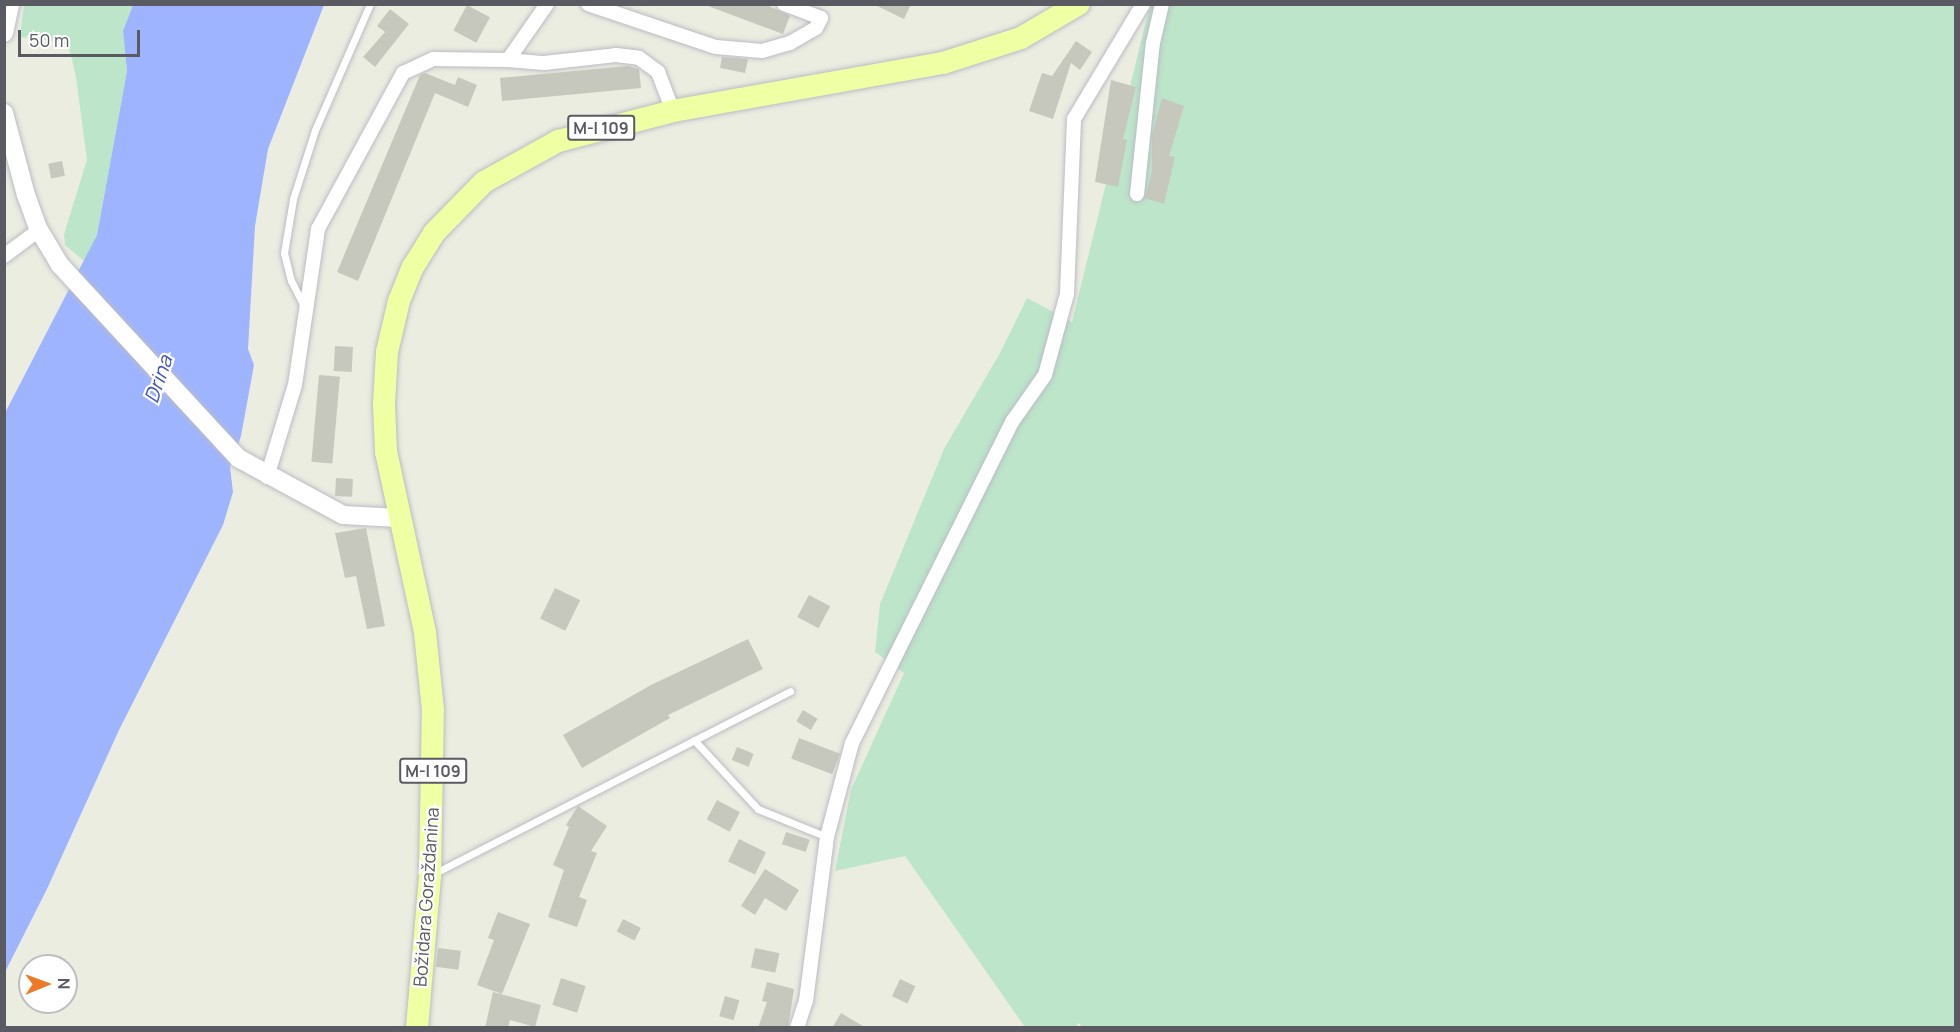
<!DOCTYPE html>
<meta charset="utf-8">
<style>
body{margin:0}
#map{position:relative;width:1960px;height:1032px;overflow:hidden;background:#ebede1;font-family:Manrope,sans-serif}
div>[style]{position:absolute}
.green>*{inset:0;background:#bce5ca}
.water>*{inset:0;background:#9eb4ff}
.building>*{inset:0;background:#c7c8bd;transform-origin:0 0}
.roads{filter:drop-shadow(0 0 2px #bbbcc3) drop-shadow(0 0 2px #bbbcc3)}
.service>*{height:7px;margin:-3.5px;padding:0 3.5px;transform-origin:3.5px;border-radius:3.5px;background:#fff}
.minor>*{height:14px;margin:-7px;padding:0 7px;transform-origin:7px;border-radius:7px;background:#fff}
.tertiary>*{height:18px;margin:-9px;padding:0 9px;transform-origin:9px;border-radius:9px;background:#fff}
.primary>*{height:22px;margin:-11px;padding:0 11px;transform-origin:11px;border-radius:11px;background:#efffa3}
span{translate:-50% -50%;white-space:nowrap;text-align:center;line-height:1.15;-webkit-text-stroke:4.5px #fff;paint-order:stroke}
.shield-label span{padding:2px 4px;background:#fff;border:2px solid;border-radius:4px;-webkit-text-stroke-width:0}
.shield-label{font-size:16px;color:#595a62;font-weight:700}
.street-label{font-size:18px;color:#595a62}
.water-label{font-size:20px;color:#3f52c4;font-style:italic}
.frame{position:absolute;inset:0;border:6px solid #595a62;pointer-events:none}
.north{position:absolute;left:18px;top:954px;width:60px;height:60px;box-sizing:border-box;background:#fff;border:2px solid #bdbdc0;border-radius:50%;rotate:89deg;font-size:16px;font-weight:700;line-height:24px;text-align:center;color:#595a62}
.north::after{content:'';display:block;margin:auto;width:21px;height:27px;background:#ec7a27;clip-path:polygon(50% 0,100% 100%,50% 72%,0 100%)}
.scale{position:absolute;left:18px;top:30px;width:122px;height:27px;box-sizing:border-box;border:3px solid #595a62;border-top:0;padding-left:8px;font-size:18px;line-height:21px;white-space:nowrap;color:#595a62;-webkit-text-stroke:4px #fff;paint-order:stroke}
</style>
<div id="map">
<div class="green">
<div style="clip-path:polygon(24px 5px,133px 5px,123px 31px,127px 71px,97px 235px,84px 261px,65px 245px,64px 234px,87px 160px,76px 77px,70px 51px,61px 42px,20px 37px)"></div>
<div style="clip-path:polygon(1150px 5px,1955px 5px,1955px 1027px,1083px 1028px,1079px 1023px,1075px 1027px,1025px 1027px,905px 856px,835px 871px,851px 790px,904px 673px,875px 652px,880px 604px,944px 449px,1000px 353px,1027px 298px,1072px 322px)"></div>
</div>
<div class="water">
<div style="clip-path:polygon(133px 5px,324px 5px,268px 149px,255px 226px,248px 349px,254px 365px,241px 436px,230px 467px,233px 492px,223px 525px,119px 730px,47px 889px,5px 972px,5px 413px,97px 235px,127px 71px,123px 31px)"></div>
</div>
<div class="building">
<div style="clip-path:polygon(765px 4px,790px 16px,783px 34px,708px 6px)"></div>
<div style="clip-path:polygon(873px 4px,911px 4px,904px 19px)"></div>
<div style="left:467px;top:5px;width:26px;height:29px;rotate:28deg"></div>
<div style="clip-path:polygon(390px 9px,409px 24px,375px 67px,363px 57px,385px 32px,377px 26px)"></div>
<div style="clip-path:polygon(1076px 41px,1092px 52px,1080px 70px,1071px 63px,1053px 119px,1029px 111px,1042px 73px,1052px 76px)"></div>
<div style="clip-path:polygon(722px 57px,748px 59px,745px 73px,720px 68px)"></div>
<div style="clip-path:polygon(628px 66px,639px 69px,641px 88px,502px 101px,500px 78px)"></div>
<div style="clip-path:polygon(425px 73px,455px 85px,458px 77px,477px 85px,468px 107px,435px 93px,358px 281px,337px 272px,420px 75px)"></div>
<div style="clip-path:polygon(1111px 80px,1136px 87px,1123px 139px,1127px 140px,1118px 187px,1095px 182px)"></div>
<div style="clip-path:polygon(1162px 98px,1184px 106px,1169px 156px,1175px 157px,1164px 204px,1145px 198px,1152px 171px,1152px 137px)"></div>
<div style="left:62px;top:161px;width:15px;height:14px;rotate:79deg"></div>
<div style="left:335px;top:346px;width:18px;height:25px;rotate:3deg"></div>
<div style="left:319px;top:375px;width:21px;height:87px;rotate:5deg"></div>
<div style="left:336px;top:478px;width:17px;height:18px;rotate:3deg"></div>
<div style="clip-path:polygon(366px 528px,385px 626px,367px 629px,356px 576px,345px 578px,335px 533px)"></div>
<div style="left:555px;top:588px;width:28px;height:34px;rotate:26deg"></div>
<div style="left:809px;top:595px;width:24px;height:25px;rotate:28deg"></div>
<div style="clip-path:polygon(748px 639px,763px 669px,668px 715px,670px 718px,582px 768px,563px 735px,651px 685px)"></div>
<div style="left:803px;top:710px;width:17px;height:13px;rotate:31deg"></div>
<div style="left:799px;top:738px;width:44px;height:22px;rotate:21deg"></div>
<div style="left:737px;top:747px;width:18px;height:14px;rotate:22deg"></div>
<div style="left:717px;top:800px;width:26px;height:22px;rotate:28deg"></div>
<div style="clip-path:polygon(578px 806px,607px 826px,591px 851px,597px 853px,579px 897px,587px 900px,577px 927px,548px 917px,564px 870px,553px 865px,569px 827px,566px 825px)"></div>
<div style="left:786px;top:832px;width:25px;height:13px;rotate:18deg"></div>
<div style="left:739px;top:839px;width:30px;height:25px;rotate:26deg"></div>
<div style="clip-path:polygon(765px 869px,799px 890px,786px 911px,765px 898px,755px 915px,741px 906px)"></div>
<div style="clip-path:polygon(498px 912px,530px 924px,502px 994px,477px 985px,494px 940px,488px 938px)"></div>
<div style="left:623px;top:919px;width:20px;height:14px;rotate:27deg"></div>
<div style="left:438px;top:948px;width:23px;height:19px;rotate:7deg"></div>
<div style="left:755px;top:948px;width:25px;height:20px;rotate:12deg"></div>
<div style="left:561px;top:978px;width:26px;height:28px;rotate:18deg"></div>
<div style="left:900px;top:979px;width:17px;height:19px;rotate:25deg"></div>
<div style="clip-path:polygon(767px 982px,794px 989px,788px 1028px,758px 1028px,767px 1002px,762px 1001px)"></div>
<div style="clip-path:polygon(493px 992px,541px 1005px,535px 1027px,510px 1020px,508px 1028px,485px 1028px)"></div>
<div style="left:725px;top:996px;width:15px;height:21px;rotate:16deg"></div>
<div style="clip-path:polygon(841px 1013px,866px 1028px,832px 1028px)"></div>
</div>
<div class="roads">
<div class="service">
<div style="left:304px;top:306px;width:28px;rotate:-117deg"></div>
<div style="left:291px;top:281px;width:29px;rotate:-104deg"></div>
<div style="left:284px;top:253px;width:55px;rotate:-80.5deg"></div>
<div style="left:293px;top:199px;width:72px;rotate:-72.3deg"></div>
<div style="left:315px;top:130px;width:137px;rotate:-66.4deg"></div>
<div style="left:694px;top:740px;width:94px;rotate:47.2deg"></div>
<div style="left:758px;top:809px;width:74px;rotate:22.1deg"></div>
<div style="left:435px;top:873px;width:399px;rotate:-27.1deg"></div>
</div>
<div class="minor">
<div style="left:588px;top:4px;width:135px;rotate:18.6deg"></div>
<div style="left:716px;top:47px;width:46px;rotate:5deg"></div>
<div style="left:762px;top:51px;width:29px;rotate:-16deg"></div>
<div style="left:790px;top:43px;width:30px;rotate:-30deg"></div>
<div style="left:816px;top:28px;width:11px;rotate:-63deg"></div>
<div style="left:821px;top:18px;width:40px;rotate:-159deg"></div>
<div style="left:508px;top:60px;width:36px;rotate:5deg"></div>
<div style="left:544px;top:63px;width:72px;rotate:-6.3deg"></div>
<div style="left:616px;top:55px;width:23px;rotate:7deg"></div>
<div style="left:639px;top:58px;width:24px;rotate:36deg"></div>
<div style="left:658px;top:72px;width:42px;rotate:69deg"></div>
<div style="left:1137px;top:194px;width:152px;rotate:-84deg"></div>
<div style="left:1153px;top:43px;width:40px;rotate:-77deg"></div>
<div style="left:4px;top:256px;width:44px;rotate:-36.6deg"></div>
<div style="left:267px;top:477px;width:96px;rotate:-73.1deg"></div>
<div style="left:295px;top:385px;width:158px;rotate:-81.6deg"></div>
<div style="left:318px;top:229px;width:178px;rotate:-61.4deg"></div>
<div style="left:403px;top:73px;width:33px;rotate:-25deg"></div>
<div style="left:433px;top:59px;width:75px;rotate:0.8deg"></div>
<div style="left:508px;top:60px;width:68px;rotate:-55.1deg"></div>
<div style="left:797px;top:1028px;width:28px;rotate:-72deg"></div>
<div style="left:806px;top:1001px;width:165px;rotate:-82.7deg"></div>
<div style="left:827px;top:837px;width:97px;rotate:-75.1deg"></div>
<div style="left:852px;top:743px;width:359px;rotate:-63.5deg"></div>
<div style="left:1012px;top:422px;width:57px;rotate:-54.9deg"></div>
<div style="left:1045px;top:375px;width:84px;rotate:-74.8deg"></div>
<div style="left:1067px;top:294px;width:175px;rotate:-87.7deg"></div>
<div style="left:1074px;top:119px;width:134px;rotate:-59deg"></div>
</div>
<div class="tertiary">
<div style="left:4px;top:33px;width:30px;rotate:-78deg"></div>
<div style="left:4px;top:113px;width:85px;rotate:75deg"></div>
<div style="left:26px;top:195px;width:37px;rotate:70deg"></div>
<div style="left:39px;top:230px;width:41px;rotate:59deg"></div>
<div style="left:60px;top:265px;width:263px;rotate:47.3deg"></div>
<div style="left:238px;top:458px;width:119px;rotate:28.5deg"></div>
<div style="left:343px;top:515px;width:56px;rotate:3.1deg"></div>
</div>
<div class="primary">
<div style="left:417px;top:1028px;width:153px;rotate:-85.1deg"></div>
<div style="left:430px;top:876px;width:166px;rotate:-89deg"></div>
<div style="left:433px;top:710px;width:78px;rotate:-95.9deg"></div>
<div style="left:425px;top:632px;width:184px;rotate:-102.2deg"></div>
<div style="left:386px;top:452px;width:48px;rotate:-92.4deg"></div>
<div style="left:384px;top:404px;width:52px;rotate:-86.7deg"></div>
<div style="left:387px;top:352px;width:52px;rotate:-76.8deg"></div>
<div style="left:399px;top:301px;width:37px;rotate:-68deg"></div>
<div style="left:413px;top:267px;width:40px;rotate:-58deg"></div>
<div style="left:434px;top:233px;width:71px;rotate:-45.6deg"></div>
<div style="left:484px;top:182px;width:85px;rotate:-29deg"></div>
<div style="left:558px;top:141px;width:119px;rotate:-14.6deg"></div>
<div style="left:673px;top:111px;width:274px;rotate:-10.1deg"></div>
<div style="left:943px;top:63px;width:82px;rotate:-17.8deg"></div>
<div style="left:1021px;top:38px;width:67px;rotate:-30.4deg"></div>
</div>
</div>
<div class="shield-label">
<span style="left:601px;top:128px">M-I 109</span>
<span style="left:433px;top:771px">M-I 109</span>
</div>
<div class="street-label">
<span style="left:426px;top:897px;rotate:-86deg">Božidara Goraždanina</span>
</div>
<div class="water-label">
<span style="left:158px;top:379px;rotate:-71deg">Drina</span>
</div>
<div class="frame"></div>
<div class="north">N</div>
<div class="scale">50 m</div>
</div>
